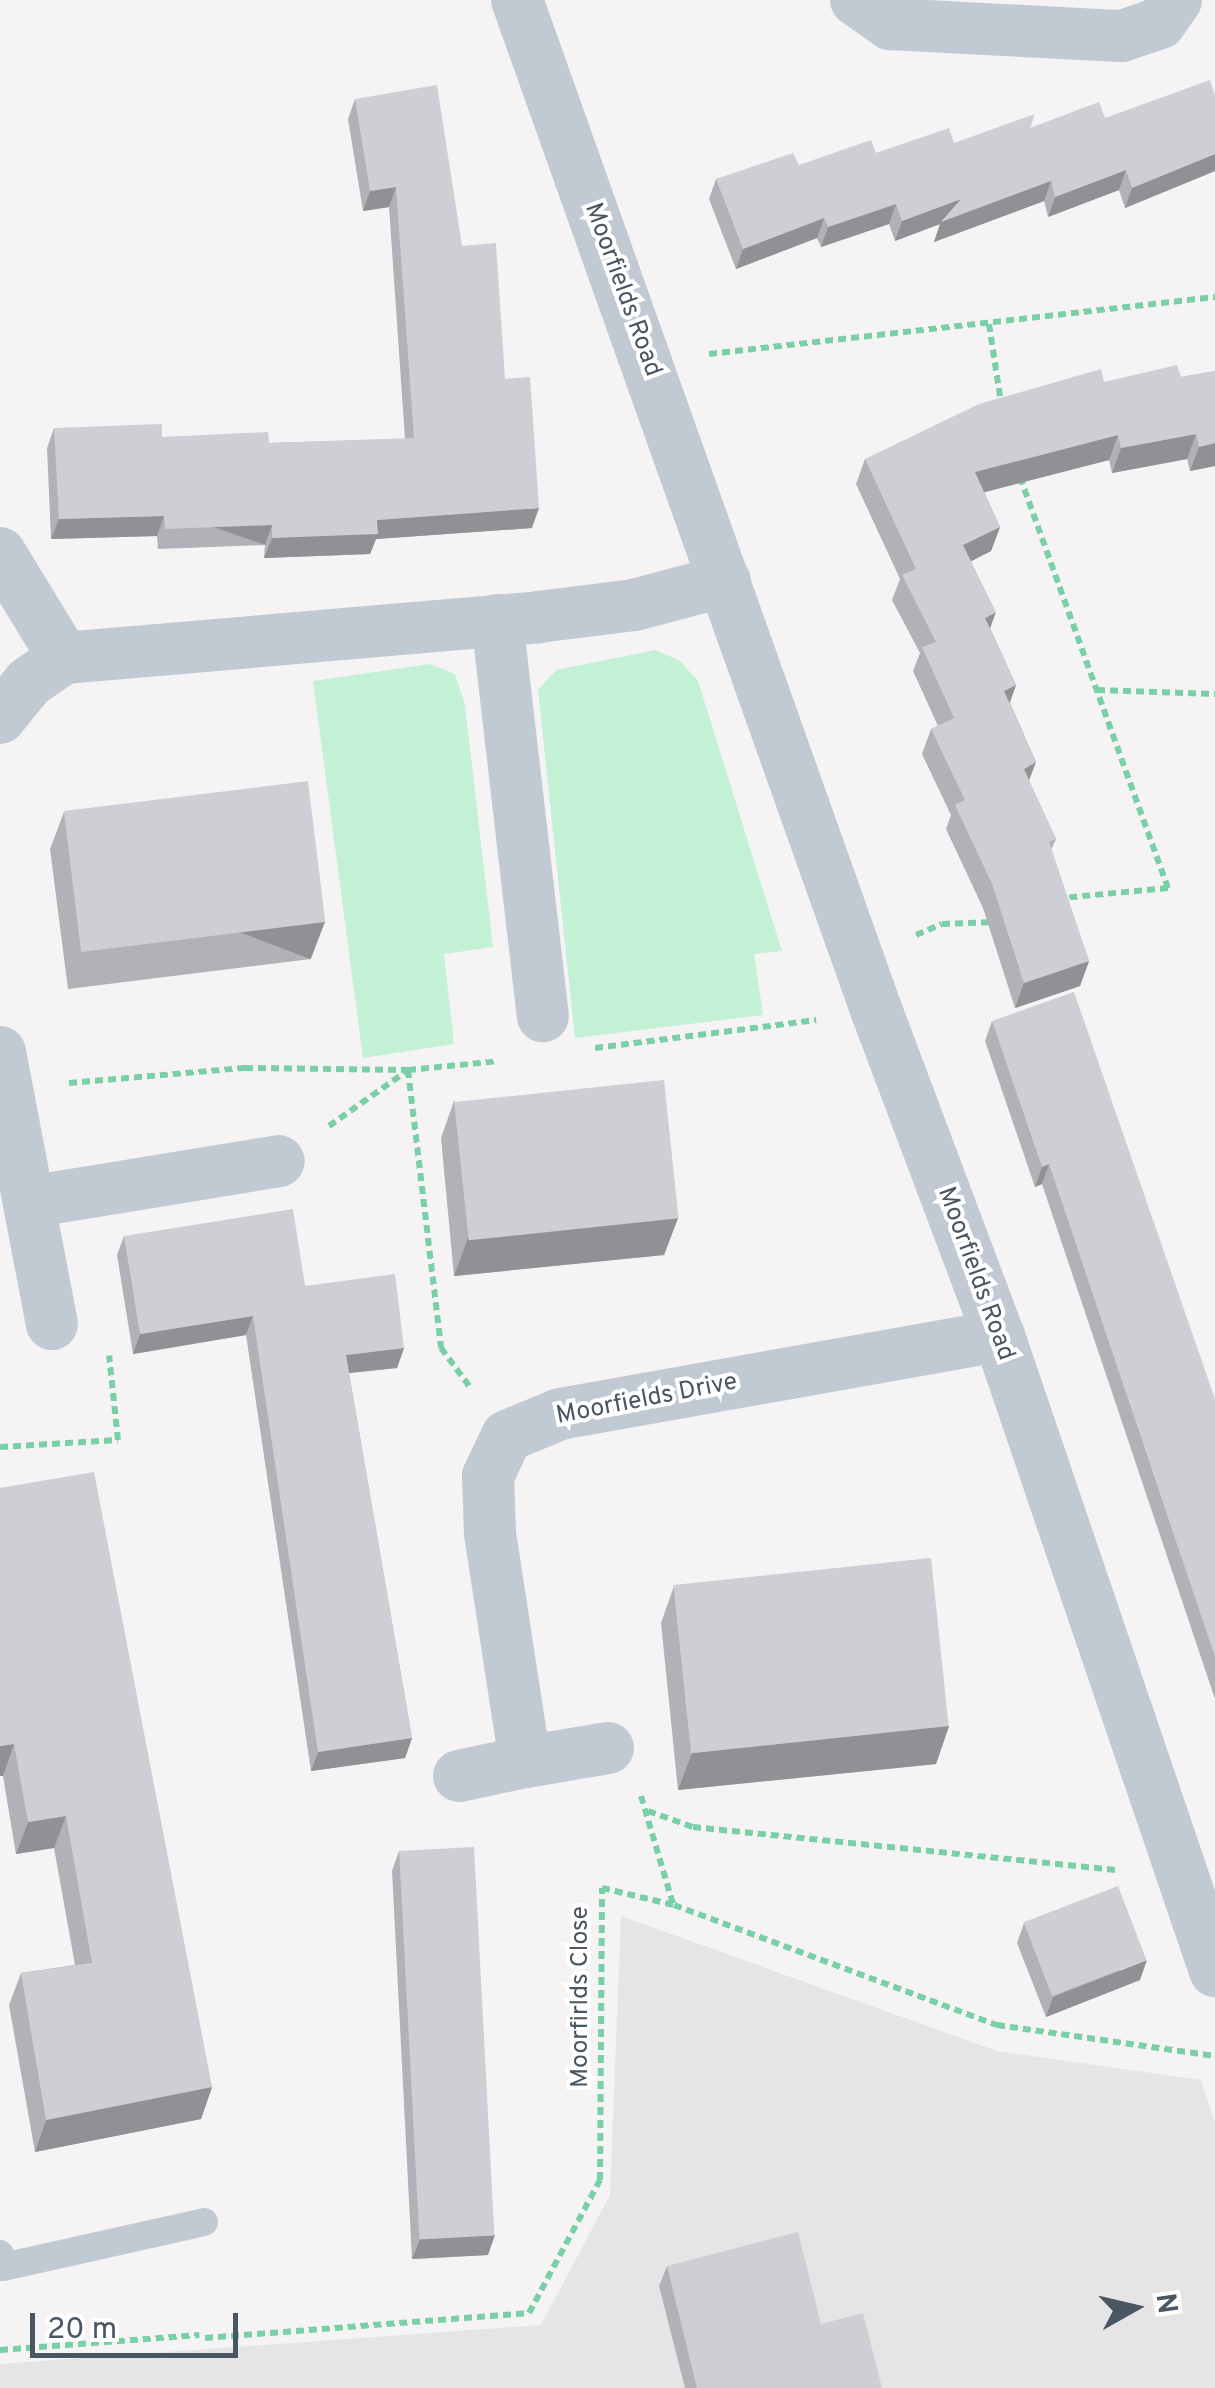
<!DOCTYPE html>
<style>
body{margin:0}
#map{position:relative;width:1215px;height:2388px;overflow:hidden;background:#f5f3f3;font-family:Overpass,sans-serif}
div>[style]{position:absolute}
.education>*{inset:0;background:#e6e4e5}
.green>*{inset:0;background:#c3f1d5}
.path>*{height:6px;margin-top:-3px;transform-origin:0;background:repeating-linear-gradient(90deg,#7ad0a6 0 8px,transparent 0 13px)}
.lane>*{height:28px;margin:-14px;padding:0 14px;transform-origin:14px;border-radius:14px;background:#c1cad2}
.street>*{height:52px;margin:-26px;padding:0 26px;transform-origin:26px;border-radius:26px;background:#c1cad2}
.wall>*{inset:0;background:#b0b2b7}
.shaded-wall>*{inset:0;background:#909195;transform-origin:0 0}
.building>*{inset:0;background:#cdcfd5;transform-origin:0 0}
span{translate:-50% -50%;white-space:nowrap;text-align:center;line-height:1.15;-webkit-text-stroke:8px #fff;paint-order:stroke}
.street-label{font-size:25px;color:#4a5661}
.north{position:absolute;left:1085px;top:2258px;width:100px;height:100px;-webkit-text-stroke:8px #fff;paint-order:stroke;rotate:82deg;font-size:28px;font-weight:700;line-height:40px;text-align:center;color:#4a5661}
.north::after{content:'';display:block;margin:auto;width:35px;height:45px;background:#4a5661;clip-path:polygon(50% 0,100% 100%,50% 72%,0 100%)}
.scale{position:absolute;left:30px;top:2313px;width:208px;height:45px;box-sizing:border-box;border:5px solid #4a5661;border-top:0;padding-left:12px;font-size:30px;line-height:35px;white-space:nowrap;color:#4a5661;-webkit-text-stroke:8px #fff;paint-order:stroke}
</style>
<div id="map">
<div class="education">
<div style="clip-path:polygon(621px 1916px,997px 2051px,1201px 2080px,1215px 2122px,1215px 2388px,0 2388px,0 2364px,541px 2325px,610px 2195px)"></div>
</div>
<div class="green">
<div style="clip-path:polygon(656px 650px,680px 661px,698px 681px,782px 951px,754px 954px,763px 1015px,575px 1038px,538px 690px,556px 670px)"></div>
<div style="clip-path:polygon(430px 664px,455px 674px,465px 705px,493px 947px,444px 954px,454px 1044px,363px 1058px,313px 681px)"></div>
</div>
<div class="path">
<div style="left:989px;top:324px;width:79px;rotate:81.3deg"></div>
<div style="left:709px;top:354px;width:509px;rotate:-6.43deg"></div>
<div style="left:1020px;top:477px;width:437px;rotate:70.2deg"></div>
<div style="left:1168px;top:888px;width:105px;rotate:174.6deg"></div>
<div style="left:1097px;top:690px;width:118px;rotate:1.9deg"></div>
<div style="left:916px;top:935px;width:28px;rotate:-23deg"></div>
<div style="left:942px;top:924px;width:53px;rotate:-2.2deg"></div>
<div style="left:595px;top:1048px;width:223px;rotate:-7.2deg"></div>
<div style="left:69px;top:1083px;width:177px;rotate:-4.9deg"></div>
<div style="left:245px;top:1068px;width:163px;rotate:0.7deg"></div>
<div style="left:408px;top:1070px;width:280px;rotate:83.2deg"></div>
<div style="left:441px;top:1348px;width:49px;rotate:53.4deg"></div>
<div style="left:329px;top:1126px;width:97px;rotate:-35.3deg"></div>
<div style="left:408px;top:1070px;width:91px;rotate:-5.6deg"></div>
<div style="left:0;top:1447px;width:118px;rotate:-3.4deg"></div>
<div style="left:118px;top:1440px;width:85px;rotate:-96deg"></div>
<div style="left:641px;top:1796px;width:113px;rotate:73.5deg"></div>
<div style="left:648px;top:1811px;width:48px;rotate:19.6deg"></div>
<div style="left:693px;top:1827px;width:425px;rotate:5.8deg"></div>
<div style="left:205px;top:2338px;width:325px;rotate:-4.4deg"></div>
<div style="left:529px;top:2313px;width:151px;rotate:-61.9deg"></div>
<div style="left:600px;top:2180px;width:292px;rotate:-89.6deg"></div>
<div style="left:602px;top:1888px;width:74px;rotate:13.3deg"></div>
<div style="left:674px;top:1905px;width:345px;rotate:20.4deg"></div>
<div style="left:997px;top:2025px;width:220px;rotate:8.1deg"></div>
<div style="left:0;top:2350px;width:200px;rotate:-4.3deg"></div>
</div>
<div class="lane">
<div style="left:0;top:2254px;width:13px;rotate:77deg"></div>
<div style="left:3px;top:2267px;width:206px;rotate:-12.6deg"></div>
</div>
<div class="street">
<div style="left:517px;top:0;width:1074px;rotate:70.42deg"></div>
<div style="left:877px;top:1012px;width:346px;rotate:69.4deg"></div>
<div style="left:999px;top:1336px;width:671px;rotate:71.21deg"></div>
<div style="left:856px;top:0;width:42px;rotate:35.2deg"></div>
<div style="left:890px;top:24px;width:232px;rotate:3deg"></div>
<div style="left:1122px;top:36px;width:40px;rotate:-18.9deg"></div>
<div style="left:1160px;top:23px;width:28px;rotate:-55deg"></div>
<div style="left:0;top:553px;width:123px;rotate:58.6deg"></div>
<div style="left:497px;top:620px;width:399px;rotate:83.4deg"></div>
<div style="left:0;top:718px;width:46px;rotate:-51.1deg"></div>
<div style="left:29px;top:682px;width:42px;rotate:-34.4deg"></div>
<div style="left:64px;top:658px;width:476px;rotate:-4.9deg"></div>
<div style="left:538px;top:617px;width:97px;rotate:-7.1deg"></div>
<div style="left:634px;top:605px;width:94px;rotate:-14.8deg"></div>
<div style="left:0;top:1052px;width:277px;rotate:79.2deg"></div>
<div style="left:29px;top:1202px;width:253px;rotate:-9.3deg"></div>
<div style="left:608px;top:1748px;width:84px;rotate:170.4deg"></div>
<div style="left:525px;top:1762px;width:232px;rotate:-98.7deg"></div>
<div style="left:490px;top:1533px;width:57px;rotate:-92deg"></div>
<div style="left:488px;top:1476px;width:44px;rotate:-64.6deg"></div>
<div style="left:507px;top:1436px;width:57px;rotate:-22.5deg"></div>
<div style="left:560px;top:1414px;width:446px;rotate:-10.1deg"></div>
<div style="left:459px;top:1776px;width:67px;rotate:-12deg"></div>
</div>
<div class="wall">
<div style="clip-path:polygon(1215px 95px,1215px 171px,1125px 208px,1119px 190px,1048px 217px,1044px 201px,934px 242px,940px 224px,895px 241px,889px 224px,821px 247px,817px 238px,736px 269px,709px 199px,716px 179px,876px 153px,954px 143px,1030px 128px,1105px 118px)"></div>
<div style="clip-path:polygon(355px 99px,462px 246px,505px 379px,532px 528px,376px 539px,370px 554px,264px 558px,265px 545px,158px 549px,157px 536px,51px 539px,47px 448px,54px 428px,162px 437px,269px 443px,405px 439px,389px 207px,363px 211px,348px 119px)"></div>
<div style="clip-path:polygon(1215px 371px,1215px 466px,1190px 471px,1187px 459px,1112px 473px,1109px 460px,984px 492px,1000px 527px,991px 551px,971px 561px,990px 628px,1016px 685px,1010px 703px,1036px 762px,1029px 781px,1056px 839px,1051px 850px,1089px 961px,1080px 986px,1015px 1008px,983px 908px,946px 829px,951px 815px,922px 754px,931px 729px,938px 726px,913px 671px,920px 653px,892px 600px,900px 579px,856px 484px,865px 459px,1104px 382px,1181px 377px)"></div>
<div style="clip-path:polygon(64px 812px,311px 959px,68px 989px,50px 849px)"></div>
<div style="clip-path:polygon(992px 1021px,1215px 1399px,1215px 1699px,1042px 1184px,1035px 1187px,985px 1041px)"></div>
<div style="clip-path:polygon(454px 1101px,678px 1218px,664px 1255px,454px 1276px,441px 1138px)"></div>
<div style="clip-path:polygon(124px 1236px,305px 1286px,404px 1348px,397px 1368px,349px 1373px,412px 1738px,405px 1758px,311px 1771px,246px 1335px,133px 1354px,117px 1255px)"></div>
<div style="clip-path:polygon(0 1488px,212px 2087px,201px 2119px,35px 2152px,9px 2005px,21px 1973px,75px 1965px,54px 1848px,16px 1854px,3px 1776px)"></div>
<div style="clip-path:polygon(674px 1586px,949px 1726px,936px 1764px,678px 1790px,661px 1623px)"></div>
<div style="clip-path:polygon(399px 1851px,488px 2255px,412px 2259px,392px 1871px)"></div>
<div style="clip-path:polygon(1024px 1923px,1140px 1980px,1046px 2017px,1017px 1943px)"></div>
<div style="clip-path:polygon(667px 2266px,821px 2324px,882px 2388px,685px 2388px,659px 2286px)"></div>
</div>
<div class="shaded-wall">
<div style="clip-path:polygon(1215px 154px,1215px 171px,1125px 208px,1132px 188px)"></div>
<div style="clip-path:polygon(1126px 170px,1119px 190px,1048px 217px,1055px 197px)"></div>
<div style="clip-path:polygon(1051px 181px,1044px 201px,934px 242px,940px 224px,895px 241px,902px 221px,961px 199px)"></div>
<div style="clip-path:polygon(396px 187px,389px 207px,363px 211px,370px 191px)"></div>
<div style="clip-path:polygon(896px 204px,889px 224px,821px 247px,828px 227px)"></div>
<div style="clip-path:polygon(824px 218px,817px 238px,736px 269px,743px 249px)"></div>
<div style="clip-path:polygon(1196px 434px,1187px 459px,1112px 473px,1121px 448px)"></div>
<div style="clip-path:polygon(1118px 435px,1109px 460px,966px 497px,975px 472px)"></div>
<div style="clip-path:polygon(1215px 443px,1215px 466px,1190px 471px,1199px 447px)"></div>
<div style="clip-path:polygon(539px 508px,532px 528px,376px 539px,370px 554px,264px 558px,272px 538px,377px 520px)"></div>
<div style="clip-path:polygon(164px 516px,157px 536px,51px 539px,59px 519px)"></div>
<div style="left:272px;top:525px;width:21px;height:107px;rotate:109deg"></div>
<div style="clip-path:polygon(1000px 527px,991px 551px,954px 570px,963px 545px)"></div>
<div style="clip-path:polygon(996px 612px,987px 637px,985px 618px)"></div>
<div style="clip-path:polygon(1016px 685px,1007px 709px,1004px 691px)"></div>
<div style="clip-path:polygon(1036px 762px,1026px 787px,1024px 769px)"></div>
<div style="left:325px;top:922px;width:40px;height:246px;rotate:111deg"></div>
<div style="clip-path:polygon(1089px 961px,1080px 986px,1015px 1008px,1024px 983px)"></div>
<div style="clip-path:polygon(1049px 1164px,1042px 1184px,1035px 1187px,1042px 1167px)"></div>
<div style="clip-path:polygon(678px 1218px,664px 1255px,454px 1276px,468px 1238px)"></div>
<div style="clip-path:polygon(253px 1316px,246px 1335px,133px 1354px,140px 1334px)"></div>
<div style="clip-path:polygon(404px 1348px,397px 1368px,339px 1374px,346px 1355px)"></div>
<div style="clip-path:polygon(949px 1726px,936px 1764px,678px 1790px,692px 1753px)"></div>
<div style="clip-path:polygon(412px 1738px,405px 1758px,311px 1771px,318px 1752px)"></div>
<div style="clip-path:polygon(14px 1744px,3px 1776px,0 1776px,0 1746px)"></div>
<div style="clip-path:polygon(66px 1816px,54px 1848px,16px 1854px,28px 1822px)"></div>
<div style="clip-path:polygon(1147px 1960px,1140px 1980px,1046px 2017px,1053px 1997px)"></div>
<div style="clip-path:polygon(212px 2087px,201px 2119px,35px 2152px,46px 2120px)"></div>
<div style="clip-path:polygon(495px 2235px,488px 2255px,412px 2259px,420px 2239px)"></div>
</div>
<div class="building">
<div style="clip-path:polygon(1210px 80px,1215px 95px,1215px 154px,1132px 188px,1126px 170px,1055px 197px,1051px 181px,941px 222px,961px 199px,902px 221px,896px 204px,828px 227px,824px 218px,743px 249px,716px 179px,793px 153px,799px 165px,871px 140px,876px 153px,949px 128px,954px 143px,1035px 114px,1030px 128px,1099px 102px,1105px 118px)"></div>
<div style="clip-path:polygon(437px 85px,462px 246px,496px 243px,505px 379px,530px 377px,539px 508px,377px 520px,378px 534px,272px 538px,272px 525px,165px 529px,164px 516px,59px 519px,54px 428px,162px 424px,162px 437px,268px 432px,269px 443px,414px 438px,396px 187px,370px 191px,355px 99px)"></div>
<div style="clip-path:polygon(1177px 365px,1181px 377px,1215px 371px,1215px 443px,1199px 447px,1196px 434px,1121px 448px,1118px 435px,975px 472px,1000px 527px,963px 545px,996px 612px,985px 618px,1016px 685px,1004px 691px,1036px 762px,1024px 769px,1056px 839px,1049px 842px,1089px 961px,1024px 983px,992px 884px,955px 805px,965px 800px,931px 729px,954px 718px,922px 647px,936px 642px,902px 575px,916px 569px,865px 459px,979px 404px,1101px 369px,1104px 382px)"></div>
<div style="left:308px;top:781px;width:142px;height:246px;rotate:83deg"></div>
<div style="clip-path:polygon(1074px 992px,1215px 1399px,1215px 1657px,1049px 1164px,1042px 1167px,992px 1021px)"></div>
<div style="left:664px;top:1080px;width:139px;height:211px;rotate:84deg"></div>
<div style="clip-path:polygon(293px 1209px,305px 1286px,395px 1274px,404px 1348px,346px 1355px,412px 1738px,318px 1752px,253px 1316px,140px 1334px,124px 1236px)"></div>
<div style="clip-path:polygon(94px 1472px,212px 2087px,46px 2120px,21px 1973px,92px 1963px,66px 1816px,28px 1822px,14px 1744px,0 1746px,0 1488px)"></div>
<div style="left:931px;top:1558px;width:169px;height:259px;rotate:84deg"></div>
<div style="left:474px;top:1847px;width:389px;height:75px;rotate:87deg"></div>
<div style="left:1118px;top:1886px;width:79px;height:101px;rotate:69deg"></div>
<div style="clip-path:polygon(798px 2232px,821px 2324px,863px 2313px,882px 2388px,697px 2388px,667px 2266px)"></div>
</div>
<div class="street-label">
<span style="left:622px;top:290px;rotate:70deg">Moorfields Road</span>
<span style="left:975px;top:1274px;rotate:70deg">Moorfields Road</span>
<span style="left:647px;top:1400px;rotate:-11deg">Moorfields Drive</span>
<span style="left:581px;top:1997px;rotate:-90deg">Moorfirlds Close</span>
</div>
<div class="north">N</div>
<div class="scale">20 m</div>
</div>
